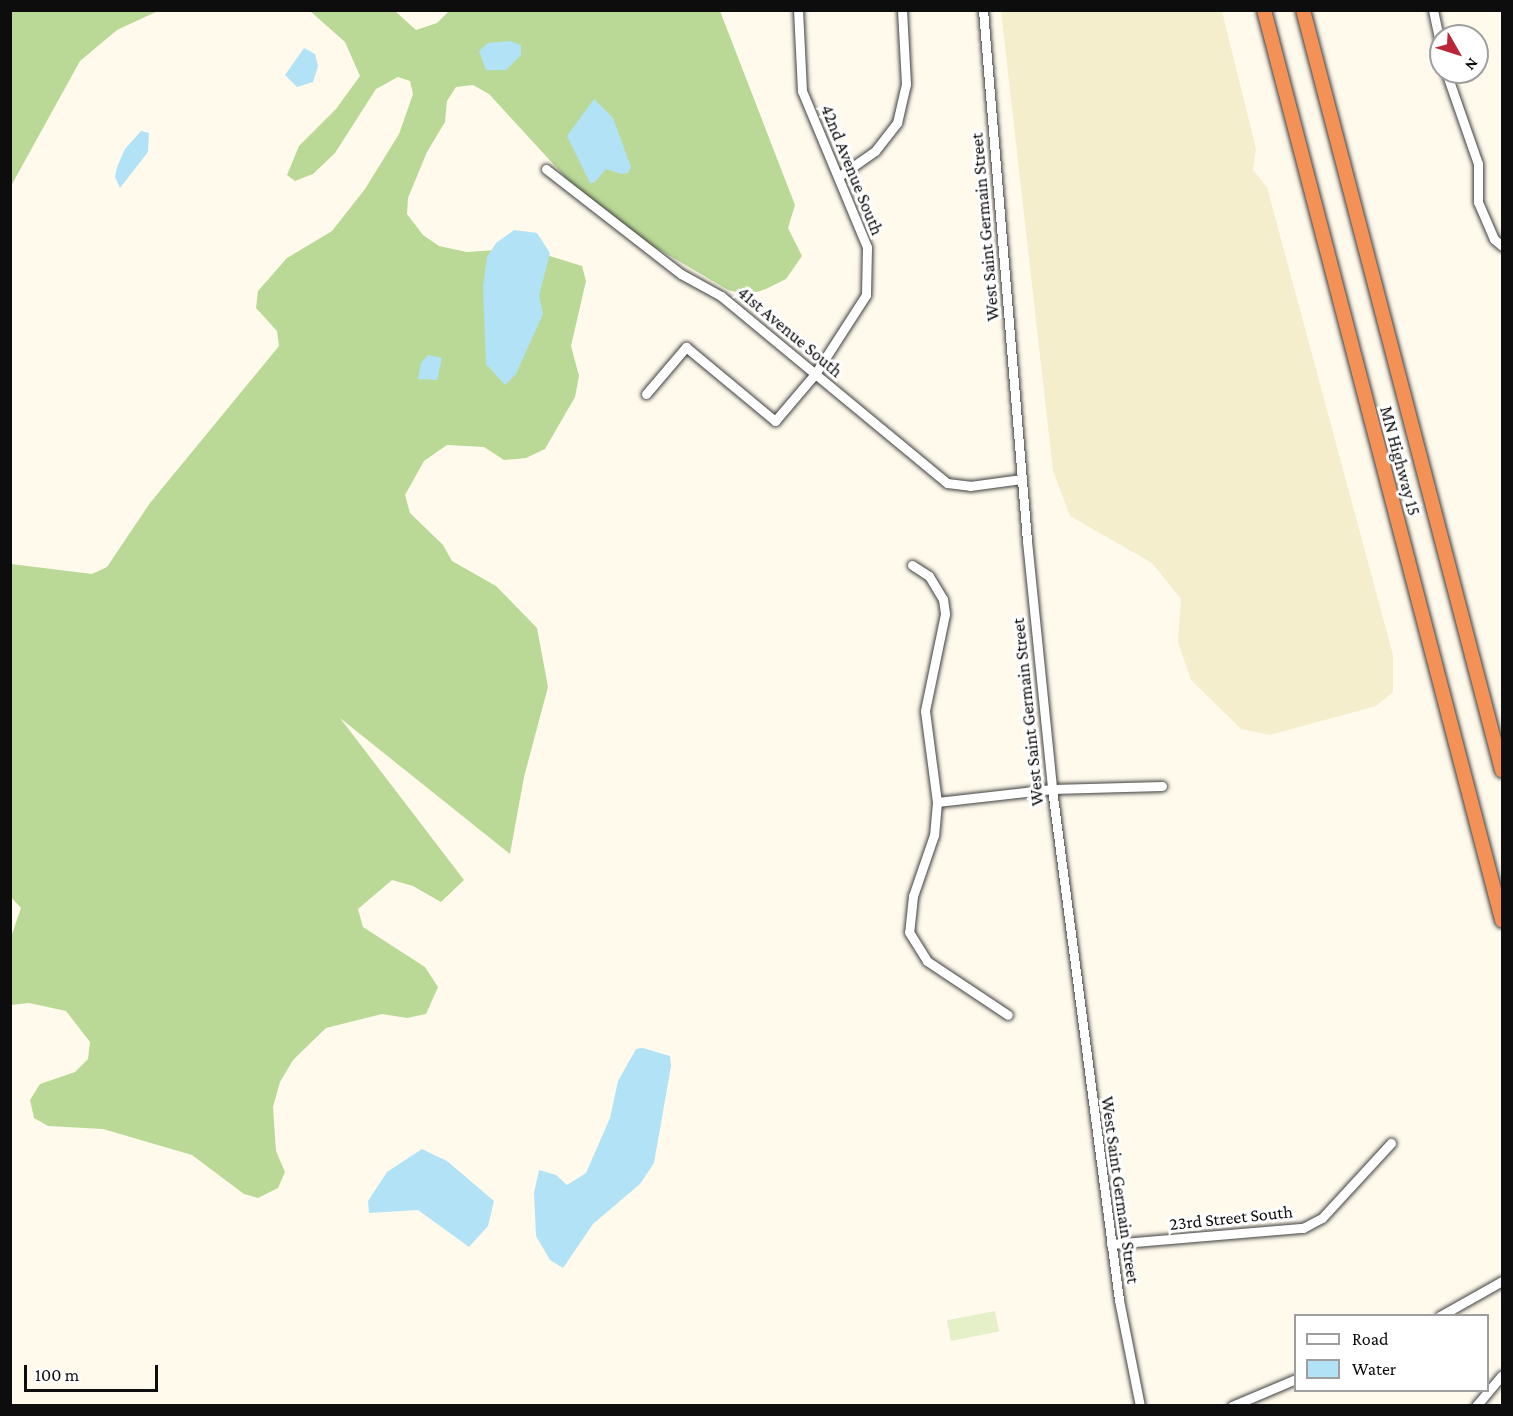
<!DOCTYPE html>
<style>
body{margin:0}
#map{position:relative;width:1513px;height:1416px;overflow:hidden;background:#fffaec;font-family:"Crimson Pro",serif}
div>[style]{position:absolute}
.farmland>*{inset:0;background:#f4eecd}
.forest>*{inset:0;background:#bad996}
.pitch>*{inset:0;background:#e6f0c8;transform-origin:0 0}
.water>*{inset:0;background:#b2e2f6}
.roads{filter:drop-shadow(0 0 2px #404040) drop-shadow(0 0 2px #404040)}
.minor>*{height:9px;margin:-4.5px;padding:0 4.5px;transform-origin:4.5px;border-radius:4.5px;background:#fff}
.highway>*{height:14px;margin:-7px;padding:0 7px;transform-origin:7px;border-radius:7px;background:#f49156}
span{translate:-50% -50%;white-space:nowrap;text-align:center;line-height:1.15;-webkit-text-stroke:6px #fff;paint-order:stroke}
.street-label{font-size:18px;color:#0d0d0d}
.frame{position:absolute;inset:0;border:12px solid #0d0d0d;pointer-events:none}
.legend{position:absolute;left:1294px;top:1314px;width:195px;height:78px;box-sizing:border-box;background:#fff;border:2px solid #9e9e9e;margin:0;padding:8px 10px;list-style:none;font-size:18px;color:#0d0d0d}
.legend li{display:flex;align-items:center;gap:12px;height:30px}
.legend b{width:30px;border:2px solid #9e9e9e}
.north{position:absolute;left:1429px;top:24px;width:60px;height:60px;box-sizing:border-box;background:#fff;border:2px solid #9e9e9e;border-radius:50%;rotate:129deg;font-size:16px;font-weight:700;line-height:24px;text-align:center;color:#0d0d0d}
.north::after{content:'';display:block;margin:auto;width:21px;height:27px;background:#bc2539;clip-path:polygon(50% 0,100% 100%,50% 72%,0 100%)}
.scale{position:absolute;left:24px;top:1365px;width:134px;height:27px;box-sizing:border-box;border:3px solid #0d0d0d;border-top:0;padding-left:8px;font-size:18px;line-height:21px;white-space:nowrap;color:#0d0d0d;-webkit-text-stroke:4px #fff;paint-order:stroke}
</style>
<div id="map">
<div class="farmland">
<div style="clip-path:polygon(1001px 11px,1222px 11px,1256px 149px,1253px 170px,1267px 187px,1393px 655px,1393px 692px,1376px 706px,1270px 735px,1241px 729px,1191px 680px,1178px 642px,1181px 599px,1152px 563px,1070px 516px,1053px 471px)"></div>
</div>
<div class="forest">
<div style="clip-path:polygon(11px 10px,158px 11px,117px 30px,80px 61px,11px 186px)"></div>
<div style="clip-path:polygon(310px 11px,395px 11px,416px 30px,437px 23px,449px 11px,720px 11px,795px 205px,788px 228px,802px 256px,786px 279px,766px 289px,748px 295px,728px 290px,648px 243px,579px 192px,489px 94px,473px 85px,456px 87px,447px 101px,445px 122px,427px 152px,408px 198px,407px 214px,423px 235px,439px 246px,467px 252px,524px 248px,582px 266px,586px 281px,571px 346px,579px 376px,575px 397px,545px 449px,526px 458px,504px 460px,484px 447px,447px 445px,424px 461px,405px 495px,410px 513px,443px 545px,452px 561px,496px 586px,537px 628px,548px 687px,524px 777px,510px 854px,340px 718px,464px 880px,441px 902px,413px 886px,392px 880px,358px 909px,363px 927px,425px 967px,438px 987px,426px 1014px,407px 1018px,382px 1014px,326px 1028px,293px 1060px,280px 1082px,273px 1107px,276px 1151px,285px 1172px,278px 1188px,258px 1198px,244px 1194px,192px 1155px,103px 1129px,48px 1126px,34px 1118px,30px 1100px,40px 1084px,75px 1072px,88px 1059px,90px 1042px,66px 1011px,29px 1003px,11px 1005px,10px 940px,21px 908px,10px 896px,11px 564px,92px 574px,107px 567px,150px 503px,279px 346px,277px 331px,256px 308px,258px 291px,287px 258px,332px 231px,365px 189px,399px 134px,413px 94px,410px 81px,398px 77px,376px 89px,335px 153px,313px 174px,295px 181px,287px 175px,299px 146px,336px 109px,360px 76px,345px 42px)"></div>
</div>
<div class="pitch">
<div style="left:995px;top:1311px;width:21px;height:49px;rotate:79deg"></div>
</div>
<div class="water">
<div style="clip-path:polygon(510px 41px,521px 45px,521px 55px,506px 70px,486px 70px,479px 51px,488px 43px)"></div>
<div style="clip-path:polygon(304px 48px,315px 54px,318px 66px,313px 82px,297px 87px,285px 75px)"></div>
<div style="clip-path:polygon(594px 99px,613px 118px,631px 167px,628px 173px,621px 174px,606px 169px,594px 183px,590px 183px,567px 136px)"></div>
<div style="clip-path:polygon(141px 131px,149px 133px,148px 152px,120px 188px,115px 177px,117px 167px,125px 149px)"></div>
<div style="clip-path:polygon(514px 230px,537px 233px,550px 253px,539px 296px,543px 314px,516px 374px,505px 385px,486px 364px,483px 287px,487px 257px,496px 243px)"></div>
<div style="clip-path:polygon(428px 355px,442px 358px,437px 380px,418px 379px,421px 363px)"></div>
<div style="clip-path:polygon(643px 1048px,670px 1056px,671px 1066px,654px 1163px,640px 1184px,593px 1224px,563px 1268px,550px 1260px,536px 1236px,534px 1193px,539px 1170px,556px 1175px,567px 1185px,586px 1173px,610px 1118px,618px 1081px,636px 1049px)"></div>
<div style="clip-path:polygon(422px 1149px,447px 1161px,494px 1201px,488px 1226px,469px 1247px,418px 1210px,369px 1213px,368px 1201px,387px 1172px)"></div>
</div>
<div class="roads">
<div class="minor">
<div style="left:983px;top:10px;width:533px;rotate:85.26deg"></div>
<div style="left:1027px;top:541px;width:249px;rotate:84.2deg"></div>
<div style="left:1052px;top:789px;width:515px;rotate:82.53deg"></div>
<div style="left:1119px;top:1300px;width:108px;rotate:78.8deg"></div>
<div style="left:1433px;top:10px;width:39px;rotate:78deg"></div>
<div style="left:1446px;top:72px;width:97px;rotate:70.8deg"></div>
<div style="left:1478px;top:164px;width:38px;rotate:90deg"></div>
<div style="left:1478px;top:202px;width:40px;rotate:66.6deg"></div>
<div style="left:1494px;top:239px;width:11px;rotate:41deg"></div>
<div style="left:546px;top:169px;width:171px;rotate:37.9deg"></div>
<div style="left:681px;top:274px;width:46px;rotate:28.8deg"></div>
<div style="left:721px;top:296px;width:293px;rotate:39.6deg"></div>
<div style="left:947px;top:483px;width:23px;rotate:7deg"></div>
<div style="left:970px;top:486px;width:52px;rotate:-7.7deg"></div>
<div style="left:838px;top:177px;width:45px;rotate:-35.1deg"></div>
<div style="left:875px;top:151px;width:36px;rotate:-52deg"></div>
<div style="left:897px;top:123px;width:40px;rotate:-77deg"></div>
<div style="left:906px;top:84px;width:74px;rotate:-93.1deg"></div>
<div style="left:646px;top:394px;width:62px;rotate:-49.6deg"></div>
<div style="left:686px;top:347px;width:116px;rotate:39.7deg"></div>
<div style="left:775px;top:421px;width:62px;rotate:-49.6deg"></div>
<div style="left:815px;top:374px;width:94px;rotate:-57.2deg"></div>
<div style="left:866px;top:295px;width:48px;rotate:-88.8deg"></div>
<div style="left:867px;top:247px;width:169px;rotate:-112.6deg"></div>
<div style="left:802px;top:91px;width:81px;rotate:-92.8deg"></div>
<div style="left:912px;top:565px;width:20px;rotate:33deg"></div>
<div style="left:929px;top:576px;width:27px;rotate:59deg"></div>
<div style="left:943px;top:599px;width:15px;rotate:82deg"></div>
<div style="left:945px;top:614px;width:99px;rotate:101.7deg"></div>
<div style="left:925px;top:711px;width:92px;rotate:82.5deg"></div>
<div style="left:937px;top:802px;width:33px;rotate:95deg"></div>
<div style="left:934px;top:835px;width:65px;rotate:109deg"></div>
<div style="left:913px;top:896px;width:36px;rotate:96deg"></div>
<div style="left:909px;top:932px;width:34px;rotate:58deg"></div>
<div style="left:927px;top:961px;width:97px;rotate:33.7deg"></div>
<div style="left:937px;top:802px;width:116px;rotate:-6.4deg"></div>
<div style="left:1052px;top:789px;width:110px;rotate:-1.6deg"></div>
<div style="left:1111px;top:1244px;width:193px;rotate:-4.8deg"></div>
<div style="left:1303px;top:1228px;width:21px;rotate:-28deg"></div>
<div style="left:1322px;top:1218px;width:102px;rotate:-47.4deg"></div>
<div style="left:1440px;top:1316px;width:71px;rotate:-29.4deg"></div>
<div style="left:1232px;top:1406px;width:69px;rotate:-22.9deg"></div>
<div style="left:1476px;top:1406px;width:40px;rotate:-50deg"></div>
</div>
<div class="highway">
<div style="left:1264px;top:10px;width:941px;rotate:75.34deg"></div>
<div style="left:1303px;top:10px;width:786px;rotate:75.33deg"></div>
</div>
</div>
<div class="street-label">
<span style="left:852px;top:170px;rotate:68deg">42nd Avenue South</span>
<span style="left:985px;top:227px;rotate:-95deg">West Saint Germain Street</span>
<span style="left:790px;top:332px;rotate:40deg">41st Avenue South</span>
<span style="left:1400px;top:461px;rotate:75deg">MN Highway 15</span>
<span style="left:1028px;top:712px;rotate:-96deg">West Saint Germain Street</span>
<span style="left:1120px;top:1190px;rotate:82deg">West Saint Germain Street</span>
<span style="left:1231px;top:1218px;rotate:-6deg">23rd Street South</span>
</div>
<div class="frame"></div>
<ul class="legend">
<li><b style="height:8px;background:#fff"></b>Road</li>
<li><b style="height:16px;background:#b2e2f6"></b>Water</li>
</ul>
<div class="north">N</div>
<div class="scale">100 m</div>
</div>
